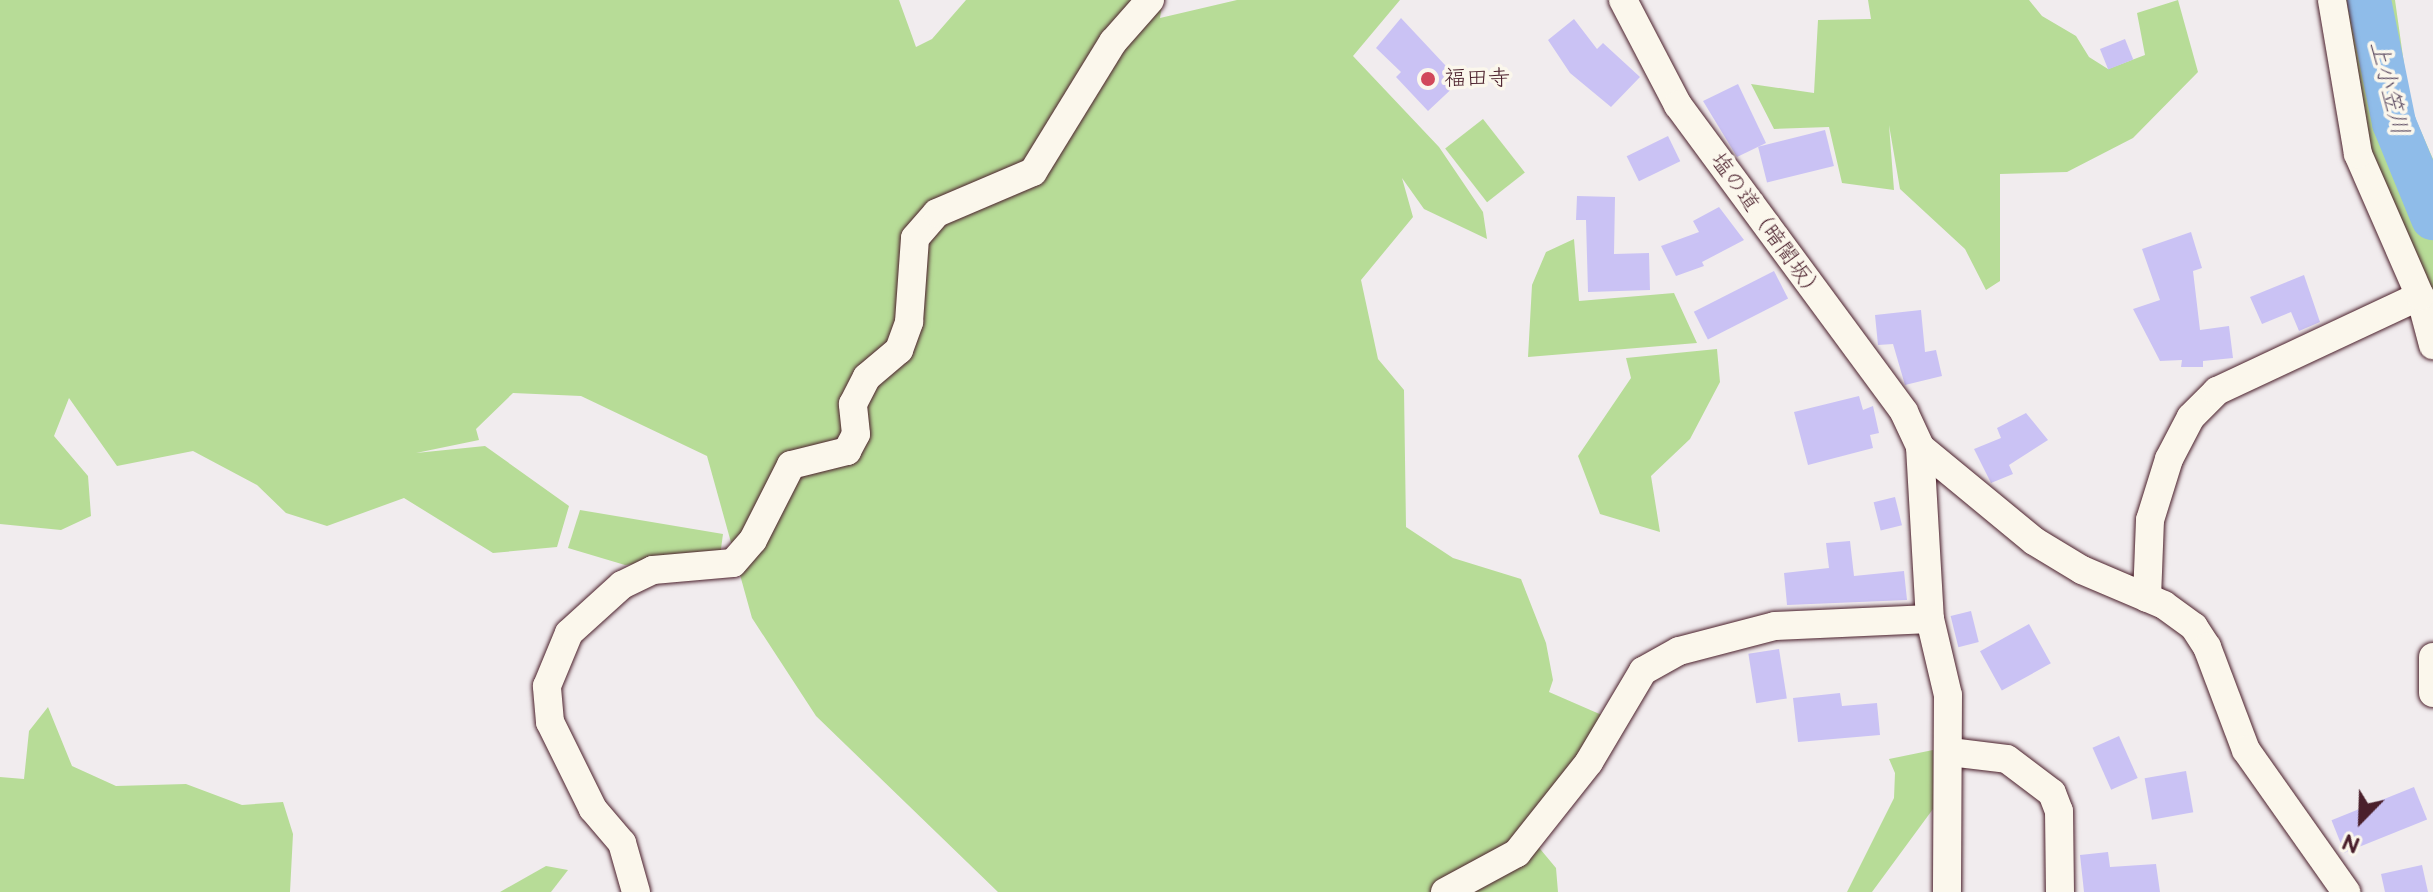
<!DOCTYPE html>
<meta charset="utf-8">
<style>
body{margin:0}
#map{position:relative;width:2433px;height:892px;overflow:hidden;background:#f1ecee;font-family:"Balsamiq Sans","Klee One",sans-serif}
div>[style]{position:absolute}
.green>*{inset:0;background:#b7dc97;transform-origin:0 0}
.river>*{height:44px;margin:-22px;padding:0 22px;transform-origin:22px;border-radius:22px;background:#8fbce9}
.building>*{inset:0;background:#cac2f4;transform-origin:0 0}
.roads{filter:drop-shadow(0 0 2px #4a1f2b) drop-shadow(0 0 2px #4a1f2b)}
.minor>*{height:28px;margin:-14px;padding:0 14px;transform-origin:14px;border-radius:14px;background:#fbf7ec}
.dots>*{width:22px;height:22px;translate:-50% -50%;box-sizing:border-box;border:4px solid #fbf7ec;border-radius:50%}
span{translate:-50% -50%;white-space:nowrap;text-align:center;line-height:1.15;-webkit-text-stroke:7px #fbf7ec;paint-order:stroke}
.poi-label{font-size:22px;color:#4a1f2b}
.left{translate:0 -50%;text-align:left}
.street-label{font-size:22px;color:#4a1f2b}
.water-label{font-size:24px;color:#5f4e64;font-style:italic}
.north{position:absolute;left:2321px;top:780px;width:80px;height:80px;-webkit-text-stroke:6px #fbf7ec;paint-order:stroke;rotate:203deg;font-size:22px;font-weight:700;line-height:32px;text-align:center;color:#4a1f2b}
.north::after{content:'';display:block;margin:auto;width:28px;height:36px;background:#4a1f2b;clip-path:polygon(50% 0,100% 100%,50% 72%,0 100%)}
</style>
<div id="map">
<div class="green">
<div style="clip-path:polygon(0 0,899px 0,916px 47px,932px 39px,966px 0,1163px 0,1160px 18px,1237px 0,1400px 0,1353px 56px,1439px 147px,1483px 212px,1487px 239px,1424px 209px,1402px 178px,1413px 217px,1361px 280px,1378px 359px,1404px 390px,1406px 527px,1453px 558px,1521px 579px,1546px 643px,1553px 680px,1549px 692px,1611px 719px,1536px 844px,1556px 868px,1558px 892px,998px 892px,816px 716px,752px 618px,707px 456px,581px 396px,513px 393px,476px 429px,479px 440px,416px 453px,485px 446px,569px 506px,557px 547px,493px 553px,404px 498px,327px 526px,286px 513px,257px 485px,193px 451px,117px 466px,69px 398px,54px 436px,88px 476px,91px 516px,61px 530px,0 524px)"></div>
<div style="clip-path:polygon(1868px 0,2029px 0,2042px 16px,2076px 36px,2089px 57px,2108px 69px,2145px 55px,2137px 13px,2178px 0,2198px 72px,2133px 138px,2067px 172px,2000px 174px,2000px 281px,1986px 290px,1965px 249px,1900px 189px,1889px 125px,1894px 190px,1842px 183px,1829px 127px,1774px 129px,1751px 84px,1814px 93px,1818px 20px,1871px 19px)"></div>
<div style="clip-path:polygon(2323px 0,2395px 0,2410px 106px,2433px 159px,2433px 351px)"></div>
<div style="left:1483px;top:119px;width:68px;height:48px;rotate:52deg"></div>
<div style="clip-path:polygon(1574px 239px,1579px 301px,1674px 293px,1697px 343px,1528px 357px,1532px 285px,1546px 252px)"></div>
<div style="clip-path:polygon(1717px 349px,1720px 382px,1690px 439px,1651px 476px,1660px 532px,1600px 514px,1578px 456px,1631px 378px,1626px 358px)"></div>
<div style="clip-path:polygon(580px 510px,723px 534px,720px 556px,625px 565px,568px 548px)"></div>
<div style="clip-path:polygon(48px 707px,72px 766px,116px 786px,186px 784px,242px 805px,283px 802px,293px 834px,290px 892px,0 892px,0 777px,24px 779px,29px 731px)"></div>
<div style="clip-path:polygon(1933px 750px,1933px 809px,1872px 892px,1847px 892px,1894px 798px,1895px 773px,1889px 759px)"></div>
<div style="clip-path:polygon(546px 866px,568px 870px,551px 892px,500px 892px)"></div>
</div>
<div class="river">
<div style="left:2369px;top:0;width:126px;rotate:78.5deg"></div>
<div style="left:2394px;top:123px;width:103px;rotate:67.7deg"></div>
</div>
<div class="building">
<div style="clip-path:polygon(1401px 18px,1460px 81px,1428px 111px,1396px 77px,1401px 72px,1376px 48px)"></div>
<div style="clip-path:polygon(1574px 19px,1597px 49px,1603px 43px,1640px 77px,1611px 107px,1570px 73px,1548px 40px)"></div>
<div style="left:2125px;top:39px;width:22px;height:27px;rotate:68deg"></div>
<div style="clip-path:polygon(1738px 84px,1766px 143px,1737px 157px,1703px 101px)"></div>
<div style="left:1825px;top:130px;width:37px;height:69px;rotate:76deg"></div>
<div style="left:1668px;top:136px;width:28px;height:46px;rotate:64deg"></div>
<div style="clip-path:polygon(1577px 196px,1615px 197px,1614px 254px,1649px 253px,1650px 290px,1588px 292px,1586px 220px,1576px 220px)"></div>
<div style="clip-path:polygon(1719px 207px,1744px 240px,1702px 262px,1704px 266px,1676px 276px,1661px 246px,1699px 232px,1693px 221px)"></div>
<div style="clip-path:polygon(2191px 232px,2202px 268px,2193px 271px,2200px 330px,2229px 326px,2233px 358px,2203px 361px,2203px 367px,2181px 367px,2182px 360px,2160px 361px,2133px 309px,2160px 300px,2142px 249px)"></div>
<div style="left:1774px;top:271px;width:31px;height:90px;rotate:63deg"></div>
<div style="clip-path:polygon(2304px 275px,2320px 322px,2299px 331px,2291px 312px,2262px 324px,2250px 297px)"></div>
<div style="clip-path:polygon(1921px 310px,1925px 352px,1936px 350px,1942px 376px,1905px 385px,1893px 344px,1878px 345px,1875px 315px)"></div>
<div style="clip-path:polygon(1859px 396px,1863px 410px,1873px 406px,1879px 433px,1870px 435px,1873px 448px,1808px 465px,1794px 412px)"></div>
<div style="clip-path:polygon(2026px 413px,2048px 440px,2009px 465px,2013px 474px,1991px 483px,1974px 449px,2001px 438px,1997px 428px)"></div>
<div style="left:1895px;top:497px;width:29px;height:22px;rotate:76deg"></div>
<div style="clip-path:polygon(1850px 541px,1854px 576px,1904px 571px,1907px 600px,1787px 605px,1784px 573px,1829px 568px,1826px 543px)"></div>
<div style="left:1971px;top:611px;width:32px;height:21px;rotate:76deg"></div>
<div style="left:2029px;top:624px;width:45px;height:56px;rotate:61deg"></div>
<div style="left:1779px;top:649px;width:50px;height:31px;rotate:81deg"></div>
<div style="clip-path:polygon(1840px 693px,1842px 706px,1877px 703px,1880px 735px,1798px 742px,1793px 698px)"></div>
<div style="left:2119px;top:736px;width:46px;height:29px;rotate:66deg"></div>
<div style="left:2186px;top:771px;width:42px;height:42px;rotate:80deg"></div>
<div style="left:2414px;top:787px;width:35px;height:89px;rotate:68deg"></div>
<div style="clip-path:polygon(2108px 852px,2110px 867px,2156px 864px,2160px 892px,2084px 892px,2080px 855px)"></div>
<div style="clip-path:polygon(2422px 865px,2428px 892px,2385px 892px,2381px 874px)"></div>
</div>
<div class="roads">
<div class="minor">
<div style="left:1623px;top:0;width:119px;rotate:62.4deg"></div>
<div style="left:1678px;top:105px;width:381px;rotate:53.6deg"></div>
<div style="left:1904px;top:412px;width:38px;rotate:65deg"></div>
<div style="left:1920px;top:447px;width:172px;rotate:86.7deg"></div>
<div style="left:1930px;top:619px;width:78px;rotate:76.7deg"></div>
<div style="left:1948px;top:695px;width:197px;rotate:90.3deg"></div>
<div style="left:2420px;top:296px;width:51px;rotate:75.1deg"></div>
<div style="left:1920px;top:447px;width:148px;rotate:39.5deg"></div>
<div style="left:2034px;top:541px;width:56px;rotate:31.1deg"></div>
<div style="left:2082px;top:570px;width:89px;rotate:23.1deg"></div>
<div style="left:2164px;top:605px;width:37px;rotate:36deg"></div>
<div style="left:2194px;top:627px;width:24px;rotate:57deg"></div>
<div style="left:2207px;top:647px;width:110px;rotate:69.3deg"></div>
<div style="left:2246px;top:750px;width:174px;rotate:54.8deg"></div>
<div style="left:2147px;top:598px;width:78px;rotate:-87.8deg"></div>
<div style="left:2150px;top:520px;width:64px;rotate:-72.7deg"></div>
<div style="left:2169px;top:459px;width:47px;rotate:-62.4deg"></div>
<div style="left:2191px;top:417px;width:37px;rotate:-45deg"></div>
<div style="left:2217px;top:391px;width:224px;rotate:-25.1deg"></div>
<div style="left:2420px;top:296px;width:155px;rotate:-113.6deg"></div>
<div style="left:2358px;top:154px;width:156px;rotate:-99.6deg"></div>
<div style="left:2433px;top:657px;width:36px;rotate:90deg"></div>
<div style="left:1950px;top:752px;width:57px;rotate:7deg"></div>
<div style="left:2007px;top:759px;width:56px;rotate:37.1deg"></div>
<div style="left:2052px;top:793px;width:19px;rotate:69deg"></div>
<div style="left:2059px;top:811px;width:81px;rotate:89.3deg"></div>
<div style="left:636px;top:892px;width:51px;rotate:-105.9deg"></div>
<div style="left:622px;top:843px;width:45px;rotate:-130.5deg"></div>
<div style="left:593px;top:809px;width:97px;rotate:-116.3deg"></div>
<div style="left:550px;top:722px;width:36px;rotate:-95deg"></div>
<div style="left:547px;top:686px;width:57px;rotate:-67.5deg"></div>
<div style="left:569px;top:633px;width:72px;rotate:-42.2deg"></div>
<div style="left:622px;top:585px;width:34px;rotate:-26deg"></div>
<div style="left:653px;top:570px;width:80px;rotate:-5deg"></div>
<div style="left:733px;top:563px;width:30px;rotate:-49deg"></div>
<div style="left:753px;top:540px;width:84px;rotate:-63.1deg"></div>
<div style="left:791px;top:465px;width:58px;rotate:-14deg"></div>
<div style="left:847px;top:451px;width:19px;rotate:-62deg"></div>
<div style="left:856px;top:434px;width:30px;rotate:-96deg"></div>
<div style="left:853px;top:404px;width:30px;rotate:-63deg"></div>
<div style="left:867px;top:377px;width:42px;rotate:-40.2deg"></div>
<div style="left:899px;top:350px;width:30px;rotate:-70deg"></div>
<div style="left:909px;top:322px;width:84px;rotate:-85.9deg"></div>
<div style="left:915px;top:238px;width:33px;rotate:-49deg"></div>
<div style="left:937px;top:213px;width:104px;rotate:-23.1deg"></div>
<div style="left:1033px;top:172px;width:153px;rotate:-58.4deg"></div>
<div style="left:1113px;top:42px;width:56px;rotate:-48.6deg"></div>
<div style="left:1445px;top:892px;width:82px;rotate:-28.4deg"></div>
<div style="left:1517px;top:853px;width:116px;rotate:-51.6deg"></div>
<div style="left:1589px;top:762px;width:106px;rotate:-59.3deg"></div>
<div style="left:1643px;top:671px;width:41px;rotate:-29.1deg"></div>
<div style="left:1679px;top:651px;width:99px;rotate:-14.6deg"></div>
<div style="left:1775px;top:626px;width:155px;rotate:-2.6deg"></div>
</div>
</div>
<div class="dots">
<div style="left:1428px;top:79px;background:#d1495b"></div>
</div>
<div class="poi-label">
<span class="left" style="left:1444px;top:79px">福田寺</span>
</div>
<div class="street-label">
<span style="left:1767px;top:227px;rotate:54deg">塩の道（暗闇坂）</span>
</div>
<div class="water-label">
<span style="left:2389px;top:88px;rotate:76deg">上小笠川</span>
</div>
<div class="north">N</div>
</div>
